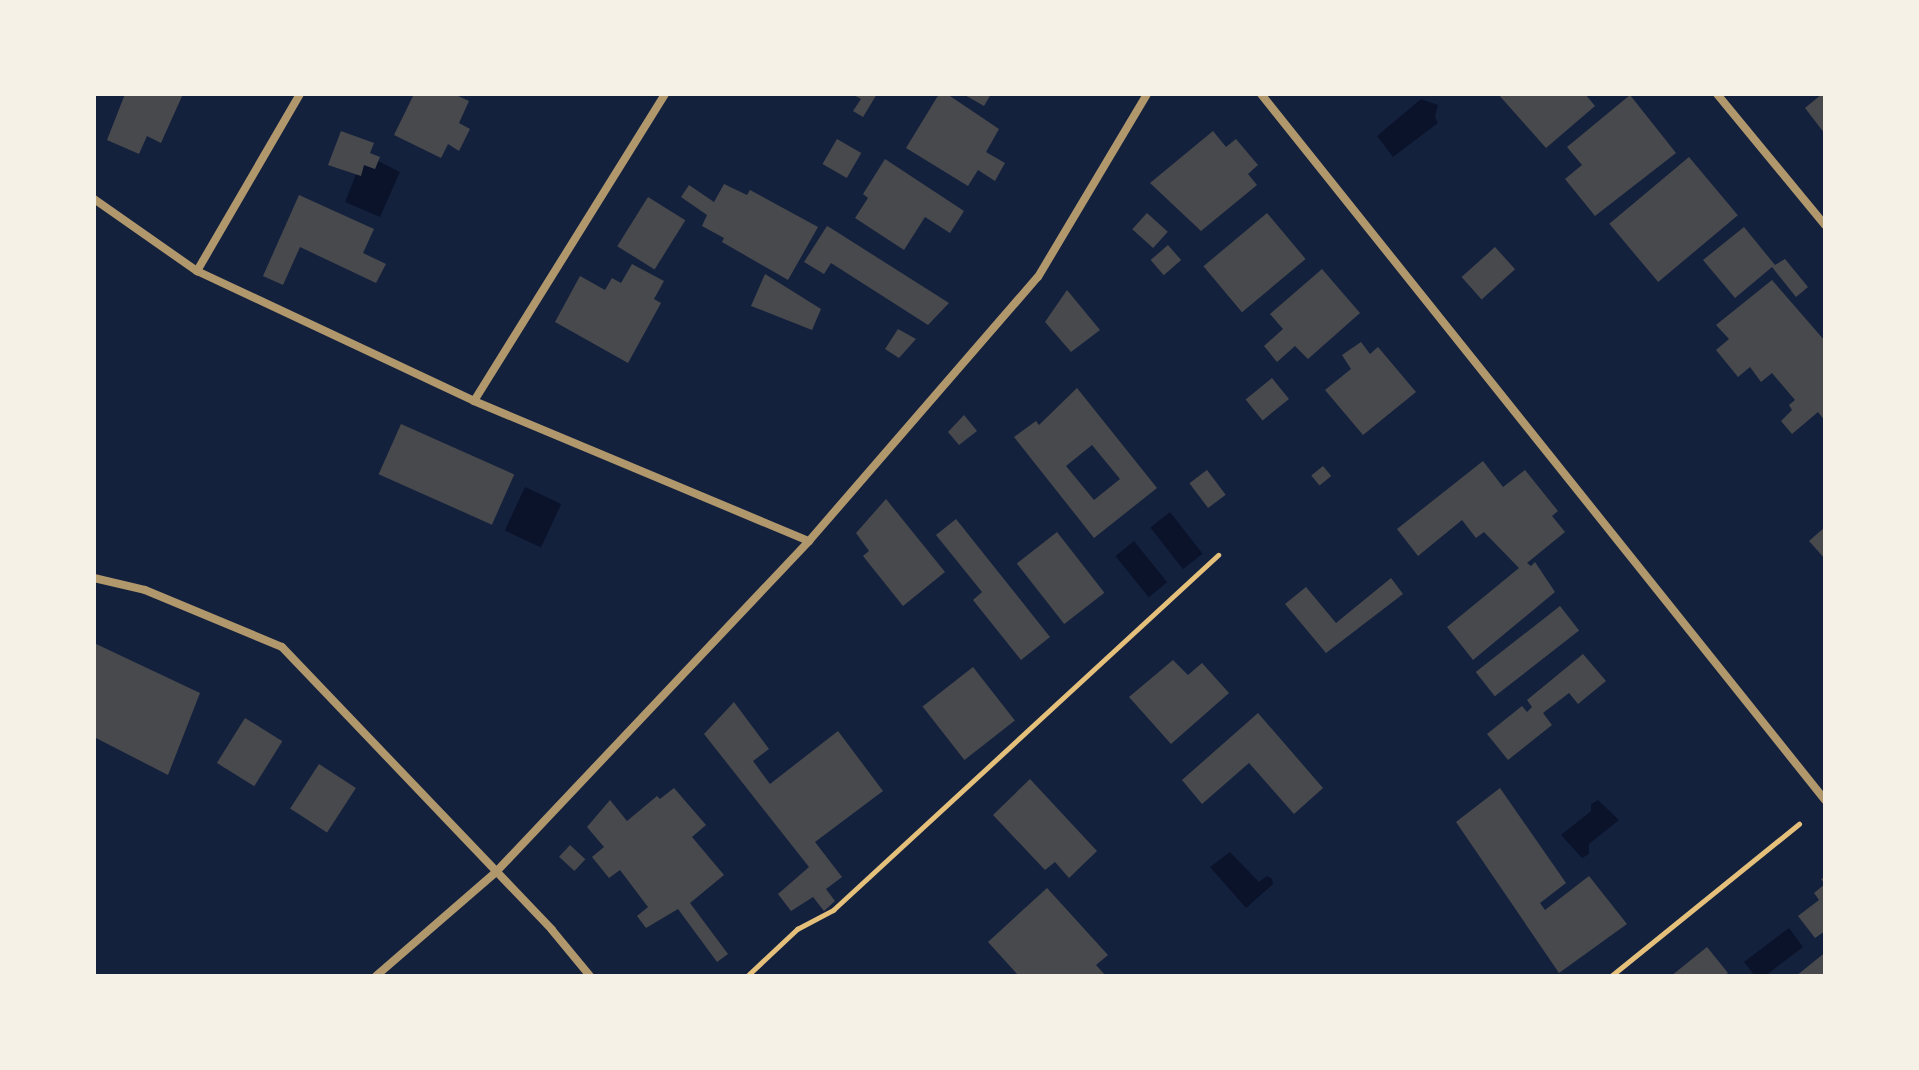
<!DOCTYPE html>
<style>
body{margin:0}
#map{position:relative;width:1919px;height:1070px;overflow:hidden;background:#14213d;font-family:Inter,sans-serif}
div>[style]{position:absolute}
.water>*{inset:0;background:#0b132b;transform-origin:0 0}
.building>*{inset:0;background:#48494c;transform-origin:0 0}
.path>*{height:5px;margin:-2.5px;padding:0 2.5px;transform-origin:2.5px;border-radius:2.5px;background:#e5c07b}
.minor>*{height:8px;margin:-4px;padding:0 4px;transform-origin:4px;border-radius:4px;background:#b1986c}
span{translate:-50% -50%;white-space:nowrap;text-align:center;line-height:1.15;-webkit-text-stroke:8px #f6f1e7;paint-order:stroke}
.frame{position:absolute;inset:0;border:96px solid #f6f1e7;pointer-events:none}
</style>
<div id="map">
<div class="water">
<div style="clip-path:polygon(1421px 99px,1438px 105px,1435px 117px,1438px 123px,1393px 157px,1377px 136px)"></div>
<div style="clip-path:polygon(378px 161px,400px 172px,380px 217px,345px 202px,356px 174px,361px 175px,364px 165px,375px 169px)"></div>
<div style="left:525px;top:487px;width:40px;height:48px;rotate:25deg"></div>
<div style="left:1170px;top:512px;width:53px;height:25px;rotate:52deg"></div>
<div style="left:1134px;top:541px;width:53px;height:24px;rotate:51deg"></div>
<div style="clip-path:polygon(1598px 800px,1619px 820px,1589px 844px,1589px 854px,1582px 858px,1561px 835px,1591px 811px,1591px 804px)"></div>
<div style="clip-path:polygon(1230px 852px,1259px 882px,1267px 876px,1272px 879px,1273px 884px,1246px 908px,1210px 867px)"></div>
<div style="clip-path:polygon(1789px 928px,1803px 947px,1765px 976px,1755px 976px,1744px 962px)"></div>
</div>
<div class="building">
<div style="clip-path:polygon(125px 94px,183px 94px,161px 143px,147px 136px,139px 154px,107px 140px)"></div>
<div style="clip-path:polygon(414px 94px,454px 94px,469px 101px,459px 123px,470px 129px,459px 151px,448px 144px,441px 158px,394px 135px)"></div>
<div style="clip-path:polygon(852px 94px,877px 94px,863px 117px,853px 111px,861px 99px)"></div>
<div style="clip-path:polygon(939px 94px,947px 94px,999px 129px,986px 152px,1005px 163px,995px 181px,978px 170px,968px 186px,906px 148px)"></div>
<div style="clip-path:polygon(963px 94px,991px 94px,984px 106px)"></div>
<div style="clip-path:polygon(1498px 94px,1585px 94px,1595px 106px,1546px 148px)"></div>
<div style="clip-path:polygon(1822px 94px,1825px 94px,1825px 134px,1805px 108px)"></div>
<div style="clip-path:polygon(1630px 95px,1676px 153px,1595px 216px,1565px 179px,1582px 165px,1567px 147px)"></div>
<div style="clip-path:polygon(341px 131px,374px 143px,370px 153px,380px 157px,375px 169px,364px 165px,361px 176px,328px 165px)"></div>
<div style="clip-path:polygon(1213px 131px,1226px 147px,1236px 139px,1258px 165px,1248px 174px,1257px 185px,1201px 231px,1150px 183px)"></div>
<div style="left:837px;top:139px;width:28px;height:29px;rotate:30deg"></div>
<div style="left:1689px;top:157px;width:76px;height:104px;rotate:50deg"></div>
<div style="clip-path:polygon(885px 159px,964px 211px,950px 233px,925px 217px,904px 250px,855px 218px,868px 198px,863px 194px)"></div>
<div style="clip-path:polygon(724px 184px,747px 195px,750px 190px,818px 227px,788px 280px,722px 242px,724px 238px,702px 226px,707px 215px,681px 197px,689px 185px,714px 202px)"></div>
<div style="clip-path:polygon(299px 195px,374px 229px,363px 253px,386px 264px,376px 283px,300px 247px,283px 285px,263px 276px)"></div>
<div style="left:648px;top:197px;width:44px;height:58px;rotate:32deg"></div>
<div style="left:1147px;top:213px;width:28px;height:22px;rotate:42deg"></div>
<div style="left:1267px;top:213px;width:60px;height:83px;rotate:50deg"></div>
<div style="clip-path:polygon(827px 226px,829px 227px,949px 303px,928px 325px,831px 263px,824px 274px,804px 262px)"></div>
<div style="clip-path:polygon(1744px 227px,1775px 265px,1785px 259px,1808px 287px,1796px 297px,1772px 267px,1735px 298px,1703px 260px)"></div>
<div style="left:1168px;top:245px;width:20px;height:23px;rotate:49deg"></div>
<div style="left:1495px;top:247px;width:30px;height:45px;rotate:48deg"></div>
<div style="clip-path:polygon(632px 264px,664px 281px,654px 299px,661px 303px,628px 363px,555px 322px,580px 276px,605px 290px,612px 278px,621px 283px)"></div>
<div style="clip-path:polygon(1322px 269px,1360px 313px,1308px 359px,1295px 346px,1277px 362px,1264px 346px,1283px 329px,1270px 314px)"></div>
<div style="clip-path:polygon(765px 274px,821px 309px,812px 330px,751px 306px)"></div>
<div style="clip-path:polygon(1772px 280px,1825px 341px,1825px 421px,1818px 412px,1792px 434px,1781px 421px,1792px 410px,1789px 405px,1795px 400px,1772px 373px,1761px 382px,1750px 367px,1738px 377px,1716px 350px,1729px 339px,1716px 325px)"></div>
<div style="clip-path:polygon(1067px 290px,1100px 330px,1071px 352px,1045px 322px)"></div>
<div style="clip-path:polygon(898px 329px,916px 339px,899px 358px,885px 349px)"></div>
<div style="clip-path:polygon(1361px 342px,1370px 354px,1378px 347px,1416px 392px,1363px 435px,1325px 390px,1351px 369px,1342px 355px)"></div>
<div style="left:1272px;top:378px;width:27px;height:34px;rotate:51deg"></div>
<div style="clip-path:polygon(evenodd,1077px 388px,1157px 488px,1094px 538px,1014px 437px,1036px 421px,1039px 425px,1077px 388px,1092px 445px,1120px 479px,1094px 500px,1066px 466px,1092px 445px)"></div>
<div style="clip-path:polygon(964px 415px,977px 431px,959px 445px,948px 432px)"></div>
<div style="left:401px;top:424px;width:124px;height:55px;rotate:24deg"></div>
<div style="clip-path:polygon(1483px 461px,1503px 487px,1525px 470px,1558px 511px,1552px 516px,1565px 532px,1527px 563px,1531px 566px,1535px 562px,1555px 592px,1473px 660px,1447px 627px,1519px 568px,1484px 532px,1476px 538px,1462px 520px,1418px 556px,1397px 529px)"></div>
<div style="left:1323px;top:466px;width:13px;height:15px;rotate:51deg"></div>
<div style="left:1207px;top:470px;width:31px;height:22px;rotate:53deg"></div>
<div style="clip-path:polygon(886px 499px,945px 572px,903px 606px,863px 556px,869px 551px,856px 533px)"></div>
<div style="clip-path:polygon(956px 519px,1050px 637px,1021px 660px,973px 600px,982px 592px,936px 535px)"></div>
<div style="clip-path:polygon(1825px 527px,1825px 559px,1809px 541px)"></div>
<div style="left:1057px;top:532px;width:77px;height:51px;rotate:52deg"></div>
<div style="clip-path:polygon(1391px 578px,1403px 594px,1326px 653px,1285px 604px,1306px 587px,1336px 623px)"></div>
<div style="left:1560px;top:606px;width:31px;height:107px;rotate:52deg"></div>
<div style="clip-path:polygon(94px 643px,200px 693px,168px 775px,94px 737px)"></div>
<div style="clip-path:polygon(1583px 654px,1606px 681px,1578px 704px,1569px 693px,1543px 713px,1552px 725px,1508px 760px,1487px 734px,1522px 706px,1527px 712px,1532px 707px,1527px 700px)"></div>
<div style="clip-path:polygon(1173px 660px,1188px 675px,1202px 663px,1229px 693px,1171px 744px,1129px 697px)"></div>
<div style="left:973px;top:667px;width:68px;height:64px;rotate:52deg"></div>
<div style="clip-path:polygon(734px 702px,769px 749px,753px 761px,770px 784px,838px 731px,883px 791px,815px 842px,842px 877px,826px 889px,835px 901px,824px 911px,813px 897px,791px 911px,778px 894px,809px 867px,704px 734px)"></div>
<div style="clip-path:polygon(1258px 713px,1323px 788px,1294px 814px,1249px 763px,1202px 804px,1182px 780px)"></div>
<div style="left:245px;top:718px;width:44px;height:53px;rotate:32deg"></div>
<div style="left:319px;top:764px;width:44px;height:53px;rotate:33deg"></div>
<div style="clip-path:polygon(1030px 779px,1097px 851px,1069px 878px,1055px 862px,1045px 870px,993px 815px)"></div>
<div style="clip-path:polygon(674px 788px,706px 825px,692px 837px,724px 875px,690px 903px,728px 954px,717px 962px,678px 909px,646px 928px,637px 916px,648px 907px,620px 870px,609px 878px,592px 857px,604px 847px,587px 827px,610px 800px,627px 821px,657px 796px,660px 799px)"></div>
<div style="clip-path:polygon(1500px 788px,1566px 883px,1540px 903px,1545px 910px,1589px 876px,1627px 924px,1559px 973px,1456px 822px)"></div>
<div style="left:570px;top:845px;width:21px;height:16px;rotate:43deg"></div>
<div style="clip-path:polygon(1825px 877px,1825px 931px,1815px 938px,1798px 916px,1819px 900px,1814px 893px,1825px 884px,1821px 879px)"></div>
<div style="clip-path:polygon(1047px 888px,1108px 955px,1096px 965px,1106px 976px,1019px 976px,988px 942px)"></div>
<div style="clip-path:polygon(1707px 947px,1728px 973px,1724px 976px,1671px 976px)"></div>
<div style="clip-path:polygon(1825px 953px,1825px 976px,1796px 976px,1822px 955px)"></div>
</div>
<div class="path">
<div style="left:747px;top:976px;width:69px;rotate:-43.2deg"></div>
<div style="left:797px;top:929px;width:41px;rotate:-27.8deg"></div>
<div style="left:833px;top:910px;width:524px;rotate:-42.68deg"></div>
<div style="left:1611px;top:976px;width:242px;rotate:-39deg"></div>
</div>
<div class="minor">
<div style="left:1261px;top:94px;width:904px;rotate:51.38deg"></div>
<div style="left:1717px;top:94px;width:170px;rotate:50.5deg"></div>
<div style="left:94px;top:199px;width:126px;rotate:35deg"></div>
<div style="left:197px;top:271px;width:306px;rotate:25.1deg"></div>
<div style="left:474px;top:401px;width:363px;rotate:22.7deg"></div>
<div style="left:197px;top:271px;width:205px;rotate:-59.8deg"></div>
<div style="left:474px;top:401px;width:362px;rotate:-58.1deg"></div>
<div style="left:94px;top:578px;width:52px;rotate:13.2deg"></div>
<div style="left:145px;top:590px;width:148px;rotate:22.6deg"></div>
<div style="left:282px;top:647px;width:391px;rotate:46.3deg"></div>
<div style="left:552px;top:930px;width:60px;rotate:50.4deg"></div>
<div style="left:376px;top:976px;width:159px;rotate:-40.9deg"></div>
<div style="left:496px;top:872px;width:456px;rotate:-46.6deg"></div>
<div style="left:809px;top:541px;width:349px;rotate:-49.1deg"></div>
<div style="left:1038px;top:277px;width:213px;rotate:-59.2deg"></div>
</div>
<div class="frame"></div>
</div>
